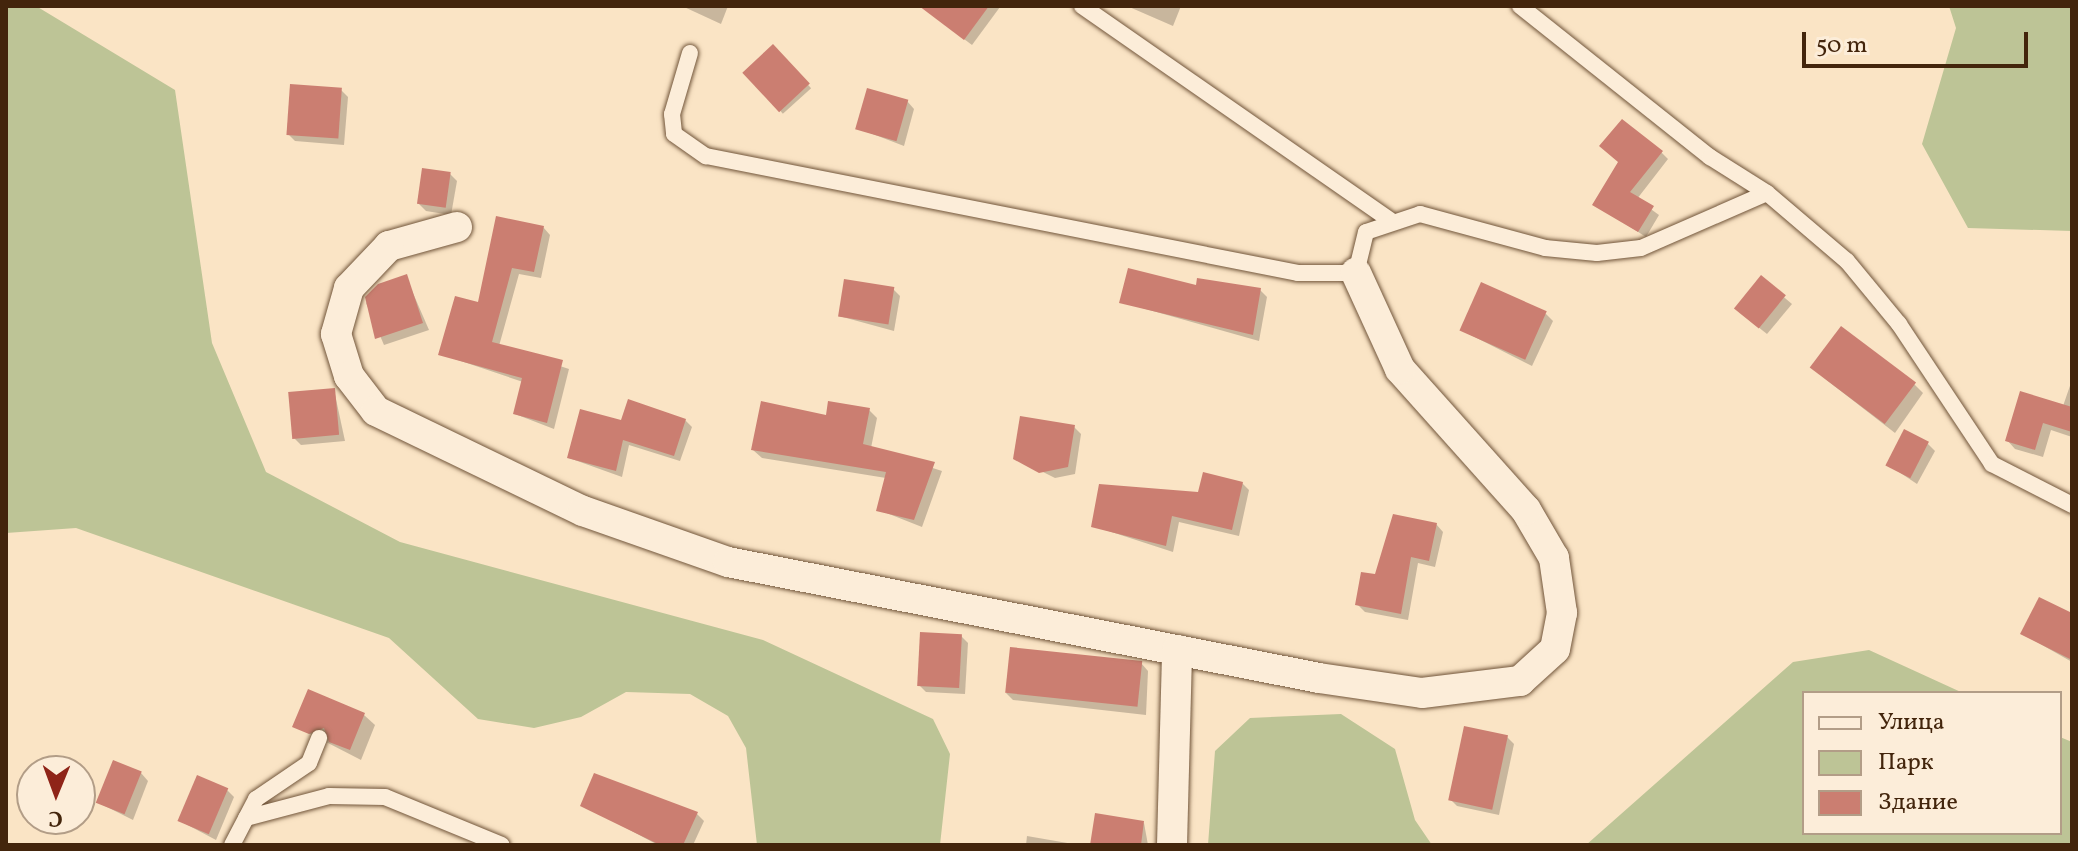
<!DOCTYPE html>
<meta charset="utf-8">
<style>
body{margin:0}
#map{position:relative;width:2078px;height:851px;overflow:hidden;background:#fae4c5;font-family:Vollkorn,serif}
div>[style]{position:absolute}
.green>*{inset:0;background:#bdc496}
.shadow>*{inset:0;background:#0003;transform-origin:0 0}
.building>*{inset:0;background:#cb7e71;transform-origin:0 0}
.roads{filter:drop-shadow(0 0 2px #71553a) drop-shadow(0 0 2px #71553a)}
.service>*{height:16px;margin:-8px;padding:0 8px;transform-origin:8px;border-radius:8px;background:#fcedd9}
.minor>*{height:30px;margin:-15px;padding:0 15px;transform-origin:15px;border-radius:15px;background:#fcedd9}
span{translate:-50% -50%;white-space:nowrap;text-align:center;line-height:1.15;-webkit-text-stroke:7px #fcedd9;paint-order:stroke}
.frame{position:absolute;inset:0;border:8px solid #43250c;pointer-events:none}
.legend{position:absolute;left:1802px;top:691px;width:260px;height:144px;box-sizing:border-box;background:#fcedd9;border:2px solid #b29d87;margin:0;padding:10px 14px;list-style:none;font-size:24px;color:#43250c}
.legend li{display:flex;align-items:center;gap:16px;height:40px}
.legend b{width:40px;border:2px solid #b29d87}
.north{position:absolute;left:16px;top:755px;width:80px;height:80px;box-sizing:border-box;background:#fcedd9;border:2px solid #b29d87;border-radius:50%;rotate:181deg;font-size:22px;font-weight:700;line-height:32px;text-align:center;color:#43250c}
.north::after{content:'';display:block;margin:auto;width:28px;height:36px;background:#8f2418;clip-path:polygon(50% 0,100% 100%,50% 72%,0 100%)}
.scale{position:absolute;left:1802px;top:32px;width:226px;height:36px;box-sizing:border-box;border:4px solid #43250c;border-top:0;padding-left:10px;font-size:24px;line-height:28px;white-space:nowrap;color:#43250c;-webkit-text-stroke:6px #fcedd9;paint-order:stroke}
</style>
<div id="map">
<div class="green">
<div style="clip-path:polygon(6px 6px,36px 6px,175px 90px,212px 343px,266px 472px,400px 542px,763px 640px,933px 719px,950px 754px,940px 845px,757px 845px,746px 748px,728px 716px,690px 694px,626px 692px,581px 717px,534px 728px,478px 719px,389px 638px,76px 528px,6px 533px)"></div>
<div style="clip-path:polygon(1949px 6px,2072px 6px,2072px 231px,1968px 228px,1922px 144px,1956px 28px)"></div>
<div style="clip-path:polygon(1869px 650px,1963px 693px,1804px 693px,1804px 833px,2060px 833px,2060px 737px,2072px 742px,2072px 845px,1586px 845px,1793px 662px)"></div>
<div style="clip-path:polygon(1341px 714px,1395px 749px,1415px 820px,1432px 845px,1208px 845px,1215px 751px,1250px 718px)"></div>
</div>
<div class="shadow">
<div style="clip-path:polygon(682px 6px,728px 6px,721px 24px)"></div>
<div style="clip-path:polygon(939px 6px,999px 6px,1000px 7px,972px 45px,940px 21px)"></div>
<div style="clip-path:polygon(1127px 6px,1181px 6px,1173px 26px)"></div>
<div style="left:773px;top:46px;width:57px;height:38px;rotate:48deg"></div>
<div style="clip-path:polygon(341px 90px,348px 97px,344px 145px,295px 141px,288px 134px)"></div>
<div style="clip-path:polygon(907px 101px,914px 109px,904px 146px,857px 128px)"></div>
<div style="clip-path:polygon(1661px 152px,1668px 159px,1637px 199px,1659px 215px,1646px 237px,1595px 204px,1620px 162px)"></div>
<div style="clip-path:polygon(450px 174px,457px 181px,451px 215px,426px 211px,419px 204px)"></div>
<div style="clip-path:polygon(543px 227px,550px 235px,541px 278px,519px 274px,499px 346px,569px 369px,554px 429px,515px 414px,523px 382px,440px 354px)"></div>
<div style="clip-path:polygon(406px 277px,429px 330px,384px 345px,366px 303px,379px 285px)"></div>
<div style="clip-path:polygon(1761px 278px,1792px 304px,1767px 334px,1743px 315px)"></div>
<div style="clip-path:polygon(1198px 288px,1260px 290px,1267px 297px,1259px 341px,1121px 302px)"></div>
<div style="clip-path:polygon(893px 289px,900px 296px,894px 331px,839px 316px)"></div>
<div style="clip-path:polygon(1546px 314px,1553px 321px,1532px 366px,1461px 330px)"></div>
<div style="clip-path:polygon(1824px 378px,1914px 384px,1923px 393px,1895px 433px)"></div>
<div style="clip-path:polygon(2072px 380px,2072px 437px,2051px 430px,2043px 457px,2015px 449px,2007px 440px,2063px 406px)"></div>
<div style="clip-path:polygon(334px 390px,345px 441px,301px 445px,294px 438px)"></div>
<div style="clip-path:polygon(869px 410px,877px 418px,871px 448px,942px 471px,922px 527px,879px 510px,886px 478px,762px 458px,753px 450px)"></div>
<div style="clip-path:polygon(685px 420px,692px 427px,680px 461px,629px 445px,622px 477px,569px 458px,622px 422px)"></div>
<div style="clip-path:polygon(1074px 427px,1081px 434px,1075px 474px,1055px 478px,1015px 458px)"></div>
<div style="clip-path:polygon(1928px 444px,1935px 451px,1917px 484px,1887px 464px)"></div>
<div style="clip-path:polygon(1242px 483px,1249px 490px,1239px 536px,1179px 522px,1173px 552px,1093px 526px)"></div>
<div style="clip-path:polygon(1436px 524px,1443px 532px,1435px 567px,1418px 563px,1408px 620px,1365px 612px,1358px 605px,1376px 577px)"></div>
<div style="clip-path:polygon(2072px 630px,2072px 662px,2023px 634px)"></div>
<div style="clip-path:polygon(961px 636px,968px 643px,965px 694px,926px 692px,919px 685px)"></div>
<div style="clip-path:polygon(1141px 663px,1148px 671px,1146px 715px,1013px 700px,1006px 693px)"></div>
<div style="clip-path:polygon(364px 715px,375px 725px,361px 760px,295px 726px)"></div>
<div style="clip-path:polygon(1507px 737px,1514px 744px,1499px 815px,1457px 806px,1450px 799px)"></div>
<div style="clip-path:polygon(141px 773px,148px 781px,133px 820px,99px 803px)"></div>
<div style="clip-path:polygon(227px 790px,234px 797px,216px 840px,180px 821px)"></div>
<div style="clip-path:polygon(583px 805px,697px 814px,704px 821px,693px 845px,658px 845px)"></div>
<div style="clip-path:polygon(1144px 823px,1148px 845px,1092px 845px)"></div>
<div style="clip-path:polygon(1027px 836px,1079px 845px,1026px 845px)"></div>
</div>
<div class="building">
<div style="clip-path:polygon(919px 6px,989px 6px,964px 40px)"></div>
<div style="left:773px;top:44px;width:54px;height:42px;rotate:47deg"></div>
<div style="left:290px;top:84px;width:52px;height:51px;rotate:4deg"></div>
<div style="left:867px;top:88px;width:43px;height:43px;rotate:16deg"></div>
<div style="clip-path:polygon(1622px 119px,1663px 151px,1630px 192px,1654px 206px,1638px 232px,1592px 205px,1618px 162px,1599px 146px)"></div>
<div style="left:422px;top:168px;width:29px;height:36px;rotate:8deg"></div>
<div style="clip-path:polygon(496px 216px,544px 226px,534px 272px,512px 268px,492px 342px,563px 360px,547px 423px,513px 414px,522px 378px,438px 355px,455px 296px,478px 302px)"></div>
<div style="clip-path:polygon(1128px 268px,1196px 285px,1197px 278px,1261px 288px,1253px 335px,1119px 303px)"></div>
<div style="clip-path:polygon(407px 274px,423px 323px,375px 339px,365px 297px,378px 284px)"></div>
<div style="left:1761px;top:275px;width:32px;height:43px;rotate:39deg"></div>
<div style="left:844px;top:279px;width:51px;height:38px;rotate:9deg"></div>
<div style="left:1481px;top:282px;width:72px;height:53px;rotate:24deg"></div>
<div style="left:1841px;top:326px;width:94px;height:52px;rotate:37deg"></div>
<div style="left:335px;top:388px;width:47px;height:47px;rotate:85deg"></div>
<div style="clip-path:polygon(2020px 391px,2072px 407px,2072px 432px,2043px 423px,2035px 450px,2005px 441px)"></div>
<div style="clip-path:polygon(628px 399px,686px 419px,674px 456px,623px 440px,616px 471px,567px 458px,580px 409px,621px 420px)"></div>
<div style="clip-path:polygon(761px 401px,826px 415px,828px 401px,870px 408px,863px 444px,935px 462px,914px 520px,876px 511px,886px 472px,751px 450px)"></div>
<div style="clip-path:polygon(1020px 416px,1075px 425px,1068px 467px,1039px 473px,1013px 459px)"></div>
<div style="left:1904px;top:429px;width:28px;height:41px;rotate:27deg"></div>
<div style="clip-path:polygon(1203px 472px,1243px 482px,1232px 530px,1172px 516px,1166px 546px,1091px 527px,1099px 484px,1198px 492px)"></div>
<div style="clip-path:polygon(1393px 514px,1437px 523px,1429px 561px,1411px 557px,1401px 614px,1355px 605px,1361px 572px,1375px 574px)"></div>
<div style="clip-path:polygon(2039px 597px,2072px 613px,2072px 660px,2020px 634px)"></div>
<div style="left:920px;top:632px;width:42px;height:54px;rotate:3deg"></div>
<div style="left:1010px;top:647px;width:133px;height:46px;rotate:6deg"></div>
<div style="clip-path:polygon(308px 689px,365px 713px,350px 750px,329px 742px,324px 728px,309px 734px,292px 727px)"></div>
<div style="left:1464px;top:726px;width:45px;height:76px;rotate:12deg"></div>
<div style="left:113px;top:760px;width:31px;height:46px;rotate:22deg"></div>
<div style="clip-path:polygon(594px 773px,698px 812px,683px 845px,660px 845px,580px 806px)"></div>
<div style="left:197px;top:775px;width:34px;height:50px;rotate:23deg"></div>
<div style="clip-path:polygon(1095px 813px,1144px 821px,1141px 845px,1090px 845px)"></div>
</div>
<div class="roads">
<div class="service">
<div style="left:1082px;top:6px;width:375px;rotate:34.8deg"></div>
<div style="left:1520px;top:6px;width:243px;rotate:38.5deg"></div>
<div style="left:1710px;top:157px;width:67px;rotate:32.3deg"></div>
<div style="left:690px;top:53px;width:64px;rotate:106.4deg"></div>
<div style="left:672px;top:114px;width:20px;rotate:84deg"></div>
<div style="left:674px;top:134px;width:39px;rotate:35deg"></div>
<div style="left:706px;top:156px;width:603px;rotate:11.18deg"></div>
<div style="left:1298px;top:273px;width:58px"></div>
<div style="left:1356px;top:273px;width:42px;rotate:-76.3deg"></div>
<div style="left:1366px;top:232px;width:57px;rotate:-18.4deg"></div>
<div style="left:1420px;top:214px;width:130px;rotate:15.2deg"></div>
<div style="left:1545px;top:248px;width:52px;rotate:5.5deg"></div>
<div style="left:1597px;top:253px;width:44px;rotate:-6.5deg"></div>
<div style="left:1641px;top:248px;width:137px;rotate:-23.6deg"></div>
<div style="left:1767px;top:193px;width:105px;rotate:40.4deg"></div>
<div style="left:1847px;top:261px;width:82px;rotate:50.5deg"></div>
<div style="left:1899px;top:324px;width:168px;rotate:56.4deg"></div>
<div style="left:1992px;top:464px;width:90px;rotate:27.1deg"></div>
<div style="left:246px;top:818px;width:86px;rotate:-14.8deg"></div>
<div style="left:329px;top:796px;width:56px;rotate:1deg"></div>
<div style="left:385px;top:797px;width:126px;rotate:22.3deg"></div>
<div style="left:232px;top:845px;width:52px;rotate:-62.4deg"></div>
<div style="left:256px;top:799px;width:64px;rotate:-34.2deg"></div>
<div style="left:309px;top:763px;width:27px;rotate:-68deg"></div>
</div>
<div class="minor">
<div style="left:457px;top:227px;width:71px;rotate:164.4deg"></div>
<div style="left:389px;top:246px;width:58px;rotate:133.6deg"></div>
<div style="left:349px;top:288px;width:48px;rotate:105.8deg"></div>
<div style="left:336px;top:334px;width:44px;rotate:72.8deg"></div>
<div style="left:349px;top:376px;width:44px;rotate:52.4deg"></div>
<div style="left:376px;top:411px;width:230px;rotate:25.8deg"></div>
<div style="left:583px;top:511px;width:154px;rotate:19.4deg"></div>
<div style="left:728px;top:562px;width:602px;rotate:11.1deg"></div>
<div style="left:1319px;top:678px;width:104px;rotate:8.3deg"></div>
<div style="left:1422px;top:693px;width:99px;rotate:-7deg"></div>
<div style="left:1520px;top:681px;width:47px;rotate:-42.4deg"></div>
<div style="left:1555px;top:649px;width:37px;rotate:-79deg"></div>
<div style="left:1562px;top:613px;width:56px;rotate:-98.3deg"></div>
<div style="left:1554px;top:558px;width:56px;rotate:-120.3deg"></div>
<div style="left:1526px;top:510px;width:189px;rotate:-131.8deg"></div>
<div style="left:1400px;top:369px;width:106px;rotate:-114.6deg"></div>
<div style="left:1172px;top:845px;width:195px;rotate:-88.5deg"></div>
</div>
</div>
<div class="frame"></div>
<ul class="legend">
<li><b style="height:10px;background:#fcedd9"></b>Улица</li>
<li><b style="height:22px;background:#bdc496"></b>Парк</li>
<li><b style="height:22px;background:#cb7e71"></b>Здание</li>
</ul>
<div class="north">С</div>
<div class="scale">50 m</div>
</div>
